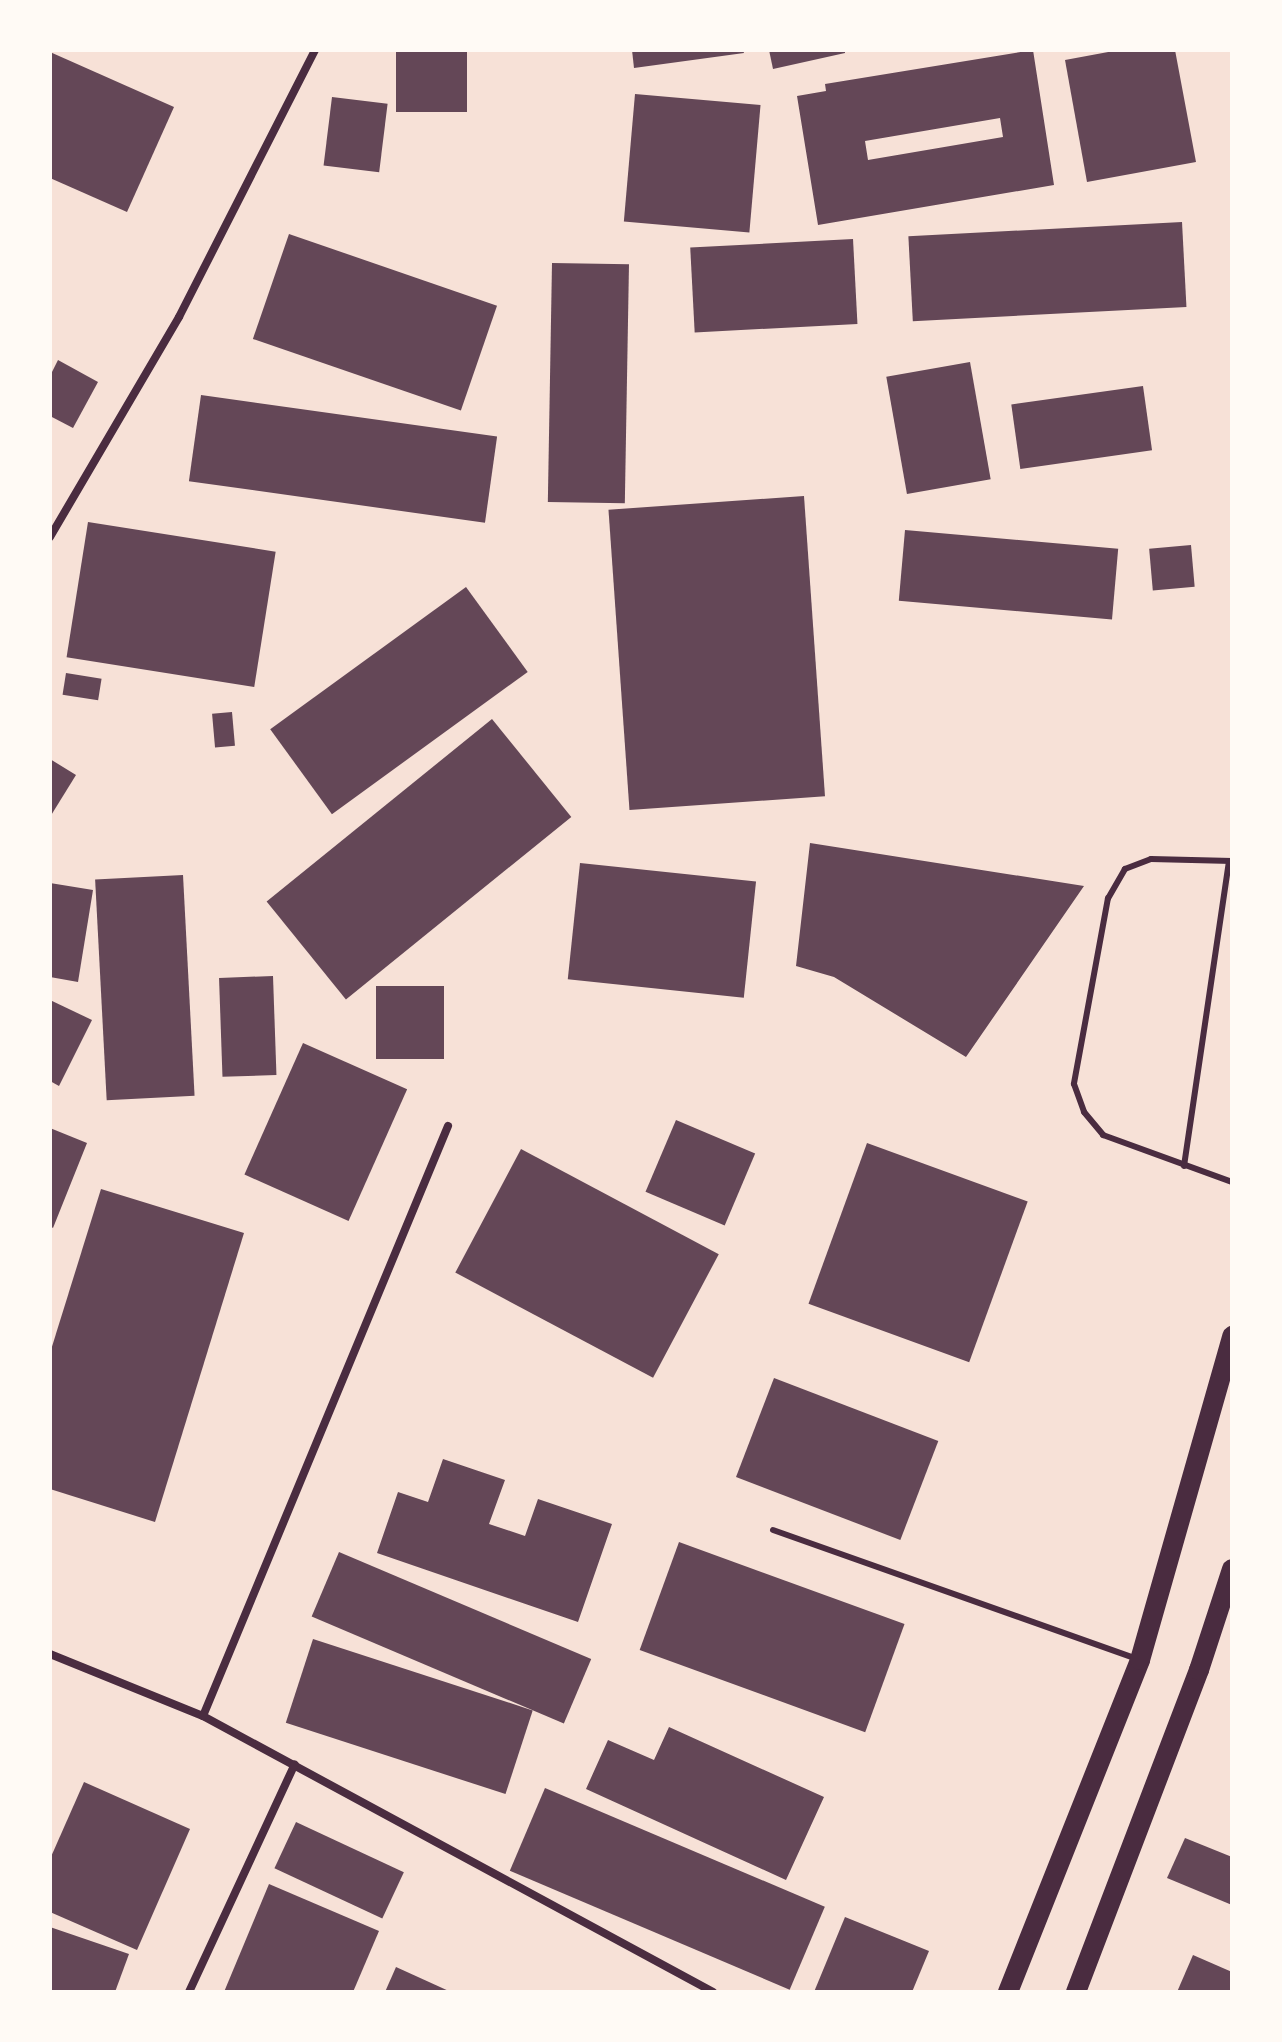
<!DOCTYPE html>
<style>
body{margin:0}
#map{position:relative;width:1282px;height:2042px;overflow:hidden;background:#f7e1d7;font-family:"Golos Text",sans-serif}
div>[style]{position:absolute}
.building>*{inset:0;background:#644757;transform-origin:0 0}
.service>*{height:6px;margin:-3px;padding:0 3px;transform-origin:3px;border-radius:3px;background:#4a2c40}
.minor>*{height:8px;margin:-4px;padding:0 4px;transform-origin:4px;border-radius:4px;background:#4a2c40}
.primary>*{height:20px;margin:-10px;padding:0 10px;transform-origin:10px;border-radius:10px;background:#4a2c40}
span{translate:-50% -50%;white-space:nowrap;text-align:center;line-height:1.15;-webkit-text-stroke:8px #fffaf5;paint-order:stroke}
.frame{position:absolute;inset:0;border:52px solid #fffaf5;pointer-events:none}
</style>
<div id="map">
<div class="building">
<div style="left:396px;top:50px;width:71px;height:62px"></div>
<div style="clip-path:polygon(632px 50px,743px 50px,744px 53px,634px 68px)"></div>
<div style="clip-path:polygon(769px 50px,845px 50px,845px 53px,773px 69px)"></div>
<div style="clip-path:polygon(evenodd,1033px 50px,1054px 185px,818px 225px,797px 96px,826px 91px,825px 84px,1033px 50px,1000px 118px,1003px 137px,868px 160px,865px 141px,1000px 118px)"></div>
<div style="clip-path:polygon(1119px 50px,1175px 50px,1196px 162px,1087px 182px,1065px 60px)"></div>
<div style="clip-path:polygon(50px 52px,174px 107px,127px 212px,50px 178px)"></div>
<div style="left:635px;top:94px;width:126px;height:128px;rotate:5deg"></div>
<div style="left:332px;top:97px;width:56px;height:69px;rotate:7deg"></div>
<div style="left:1182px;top:222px;width:85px;height:274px;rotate:87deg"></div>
<div style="left:289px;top:234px;width:220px;height:111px;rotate:19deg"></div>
<div style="left:853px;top:239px;width:85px;height:163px;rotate:87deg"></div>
<div style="left:552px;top:263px;width:77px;height:239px;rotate:1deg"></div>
<div style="clip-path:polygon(58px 360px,98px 382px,73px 428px,50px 416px,50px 376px)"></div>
<div style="left:970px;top:362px;width:119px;height:85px;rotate:80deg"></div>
<div style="left:1143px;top:386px;width:65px;height:133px;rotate:82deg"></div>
<div style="left:201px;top:395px;width:299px;height:87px;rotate:8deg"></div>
<div style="left:804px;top:496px;width:301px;height:196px;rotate:86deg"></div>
<div style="left:88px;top:522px;width:190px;height:137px;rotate:9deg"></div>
<div style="left:905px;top:530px;width:214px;height:71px;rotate:5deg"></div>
<div style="left:1191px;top:545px;width:42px;height:42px;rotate:85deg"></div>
<div style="left:466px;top:587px;width:105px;height:242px;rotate:54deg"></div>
<div style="left:66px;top:673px;width:36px;height:22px;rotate:9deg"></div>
<div style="left:232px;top:712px;width:34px;height:20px;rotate:85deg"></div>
<div style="left:492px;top:719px;width:126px;height:290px;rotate:51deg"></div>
<div style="clip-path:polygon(50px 759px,76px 775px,50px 817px)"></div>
<div style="clip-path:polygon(810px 843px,1084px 886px,966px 1057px,834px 977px,796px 966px)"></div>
<div style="left:580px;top:863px;width:177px;height:117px;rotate:6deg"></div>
<div style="left:183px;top:875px;width:221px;height:88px;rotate:87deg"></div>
<div style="clip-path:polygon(50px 883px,93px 890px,78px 982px,50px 977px)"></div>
<div style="left:273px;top:976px;width:99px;height:54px;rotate:88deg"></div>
<div style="left:376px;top:986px;width:68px;height:73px"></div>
<div style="clip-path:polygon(50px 1000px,92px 1020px,59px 1086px,50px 1081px)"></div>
<div style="left:303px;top:1043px;width:114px;height:144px;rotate:24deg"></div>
<div style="left:676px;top:1120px;width:86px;height:78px;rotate:23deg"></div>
<div style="clip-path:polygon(50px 1128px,87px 1143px,53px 1228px,50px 1226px)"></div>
<div style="left:867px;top:1143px;width:171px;height:171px;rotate:20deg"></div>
<div style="left:521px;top:1149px;width:224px;height:140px;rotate:28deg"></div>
<div style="clip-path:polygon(101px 1189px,244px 1233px,155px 1522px,50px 1489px,50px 1353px)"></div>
<div style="left:774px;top:1378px;width:176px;height:106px;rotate:21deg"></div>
<div style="clip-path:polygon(443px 1459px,505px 1480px,489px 1524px,525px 1536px,538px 1499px,612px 1524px,578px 1622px,377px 1553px,398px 1492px,428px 1502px)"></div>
<div style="left:679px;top:1542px;width:240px;height:115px;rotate:20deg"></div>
<div style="left:339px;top:1552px;width:274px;height:70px;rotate:23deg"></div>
<div style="left:313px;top:1639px;width:231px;height:88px;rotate:18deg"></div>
<div style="clip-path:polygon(669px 1727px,824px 1797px,786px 1880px,586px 1789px,608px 1740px,654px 1760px)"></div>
<div style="clip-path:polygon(84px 1782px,190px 1829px,137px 1950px,50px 1912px,50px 1859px)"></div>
<div style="left:545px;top:1788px;width:304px;height:90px;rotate:23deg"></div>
<div style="left:296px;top:1822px;width:119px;height:51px;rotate:25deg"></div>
<div style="clip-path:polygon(1185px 1838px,1232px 1857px,1232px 1905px,1167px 1878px)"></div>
<div style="clip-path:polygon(269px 1884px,379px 1931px,353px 1992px,224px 1992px)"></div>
<div style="clip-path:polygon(845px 1917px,929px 1951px,912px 1992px,814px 1992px)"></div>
<div style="clip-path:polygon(50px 1927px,129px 1954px,115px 1992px,50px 1992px)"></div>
<div style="clip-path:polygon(1193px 1955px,1232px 1972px,1232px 1992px,1177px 1992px)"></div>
<div style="clip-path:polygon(396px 1967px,451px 1992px,385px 1992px)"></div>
</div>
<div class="service">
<div style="left:1232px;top:861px;width:81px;rotate:-178.6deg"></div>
<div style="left:1151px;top:859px;width:28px;rotate:159deg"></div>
<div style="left:1125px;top:869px;width:34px;rotate:120deg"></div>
<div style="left:1108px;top:898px;width:189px;rotate:100.4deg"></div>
<div style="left:1074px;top:1084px;width:30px;rotate:70deg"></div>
<div style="left:1084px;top:1112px;width:30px;rotate:50deg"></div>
<div style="left:1103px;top:1135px;width:137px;rotate:20deg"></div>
<div style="left:1184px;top:1166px;width:308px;rotate:-81.6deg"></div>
<div style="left:773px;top:1530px;width:386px;rotate:19.5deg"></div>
</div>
<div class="minor">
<div style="left:50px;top:537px;width:255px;rotate:-59.6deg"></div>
<div style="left:179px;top:317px;width:300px;rotate:-63deg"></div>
<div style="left:50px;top:1654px;width:165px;rotate:22.1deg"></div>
<div style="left:203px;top:1716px;width:580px;rotate:28.42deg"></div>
<div style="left:203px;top:1716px;width:639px;rotate:-67.45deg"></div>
<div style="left:189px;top:1992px;width:251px;rotate:-65.1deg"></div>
</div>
<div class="primary">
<div style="left:1008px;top:1992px;width:357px;rotate:-68.3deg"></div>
<div style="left:1140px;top:1660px;width:337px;rotate:-74.1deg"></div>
<div style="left:1076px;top:1992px;width:345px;rotate:-69.1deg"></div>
<div style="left:1199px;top:1670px;width:106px;rotate:-71.9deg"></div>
</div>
<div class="frame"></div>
</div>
